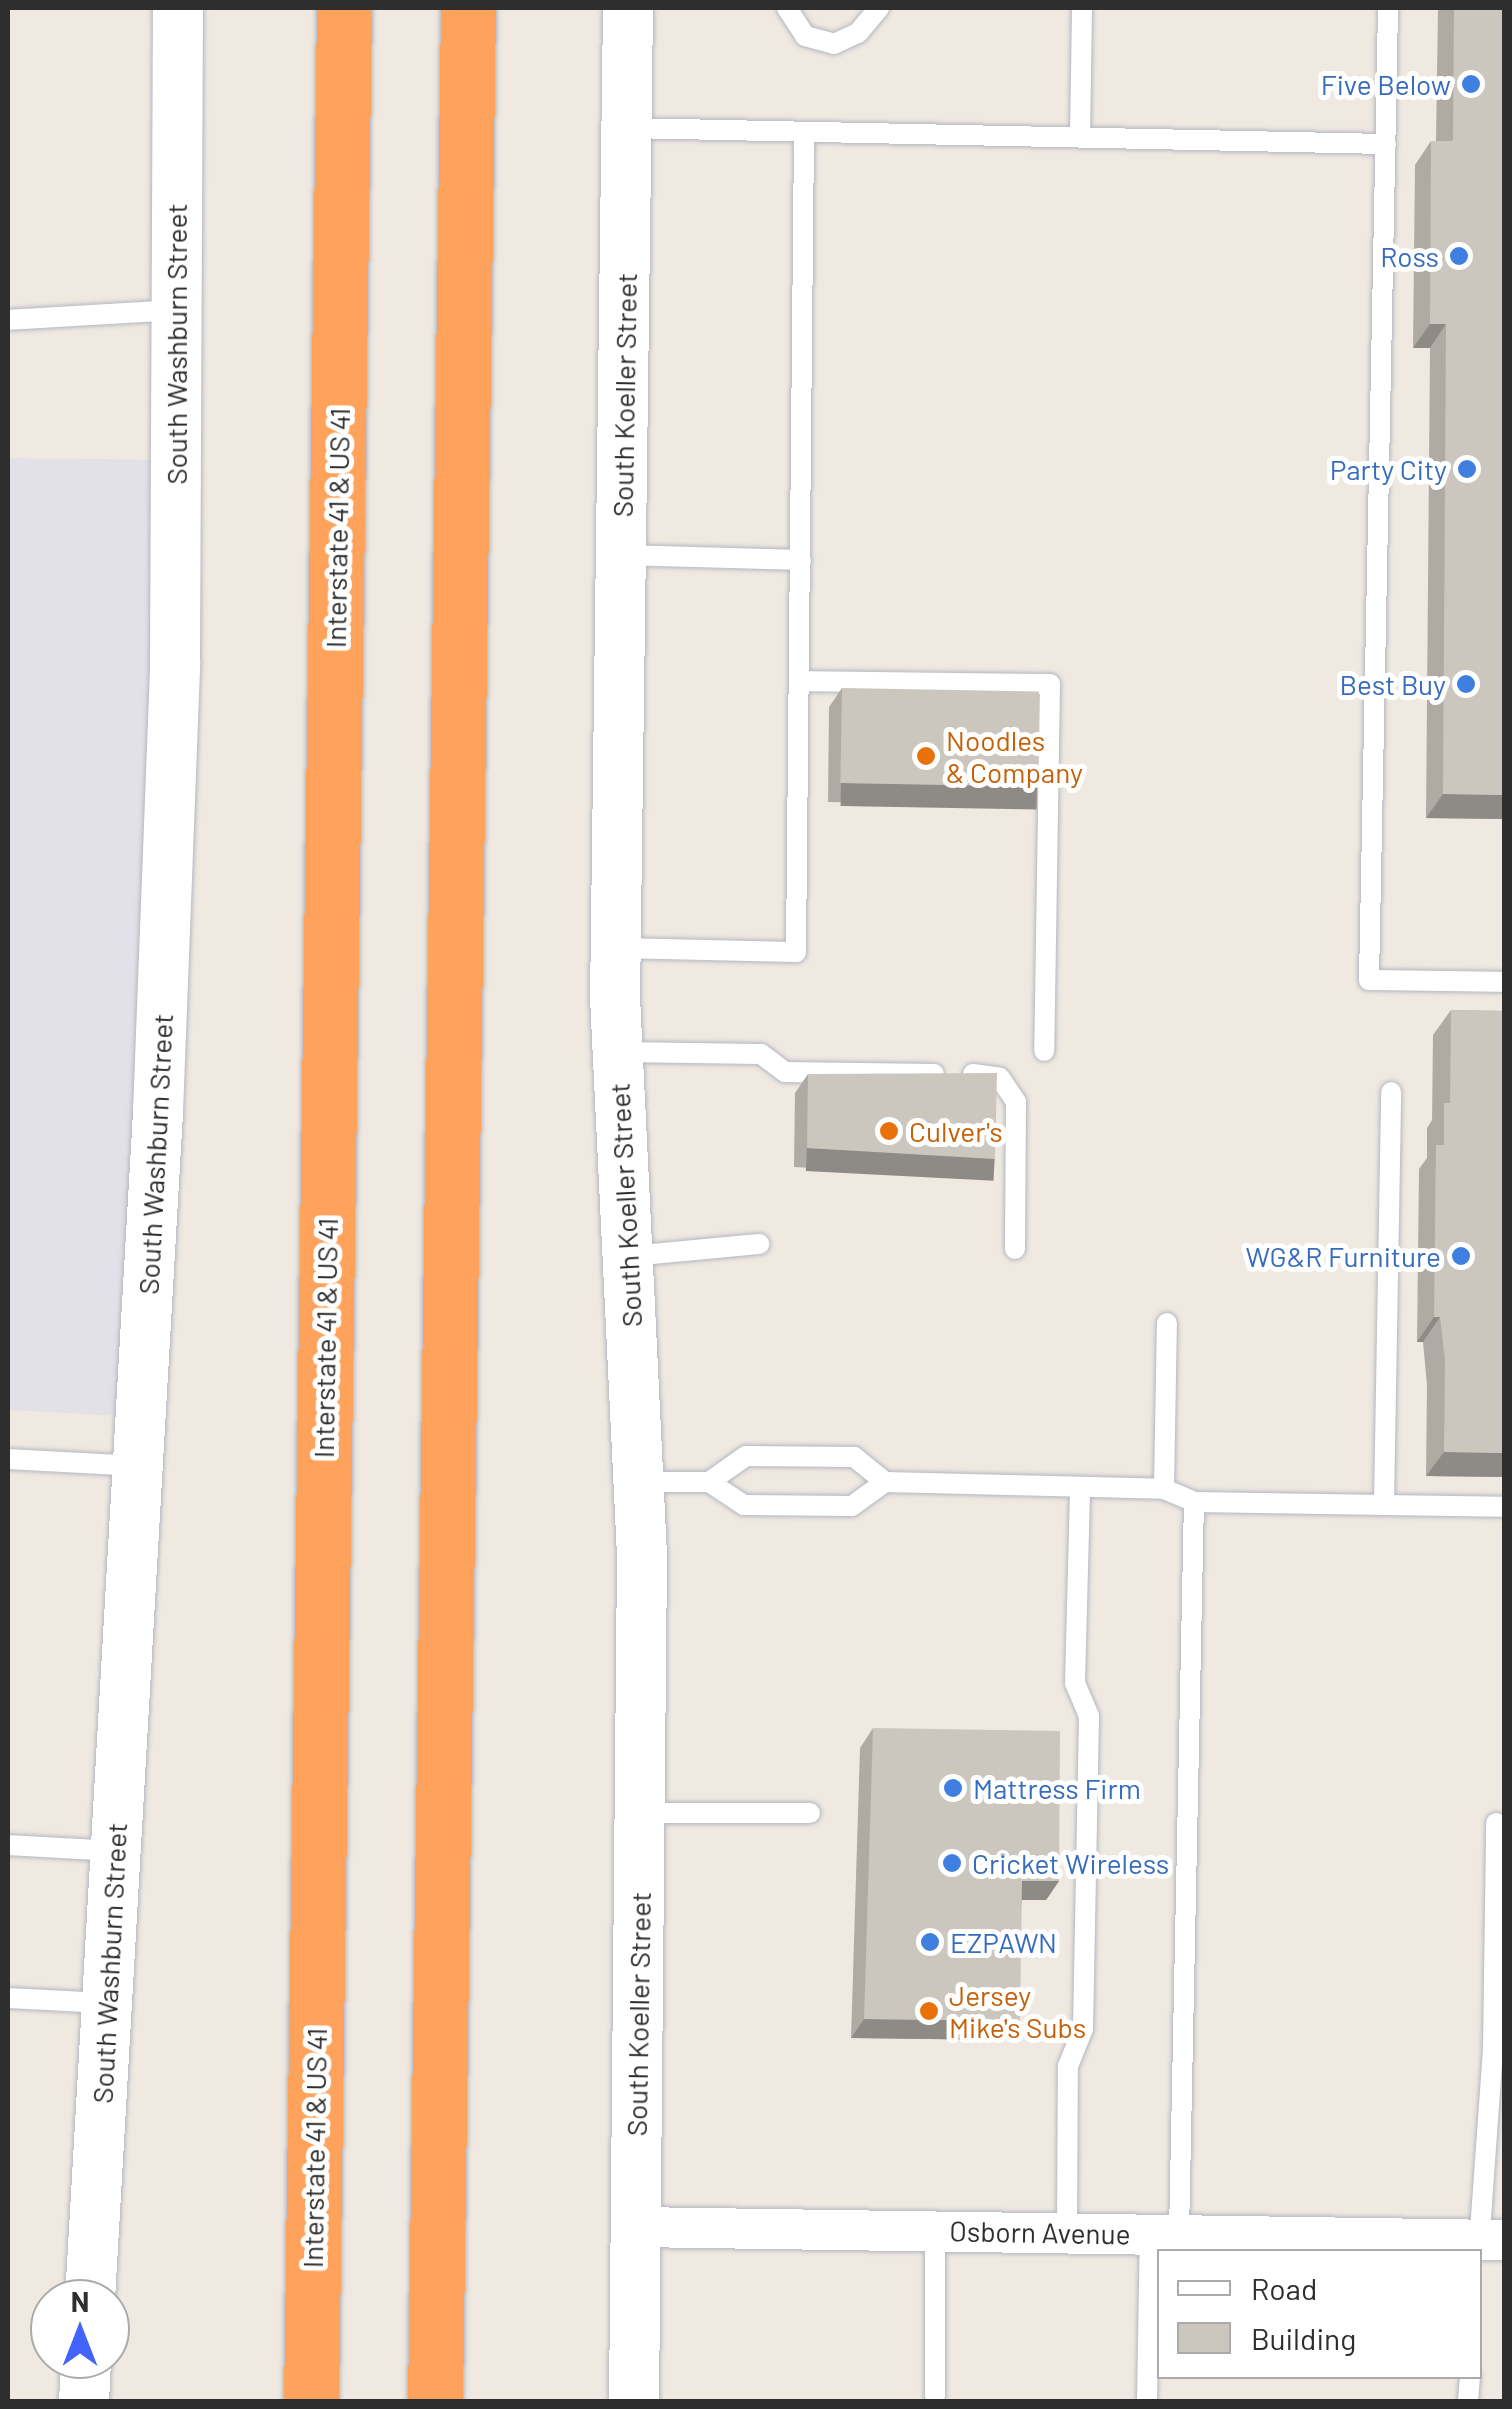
<!DOCTYPE html>
<style>
body{margin:0}
#map{position:relative;width:1512px;height:2409px;overflow:hidden;background:#efe9e1;font-family:Barlow,sans-serif}
div>[style]{position:absolute}
.industrial>*{inset:0;background:#e3e1e8}
.roads{filter:drop-shadow(0 0 2px #b4b7c1) drop-shadow(0 0 2px #b4b7c1)}
.service>*{height:20px;margin:-10px;padding:0 10px;transform-origin:10px;border-radius:10px;background:#fff}
.minor>*{height:40px;margin:-20px;padding:0 20px;transform-origin:20px;border-radius:20px;background:#fff}
.tertiary>*{height:50px;margin:-25px;padding:0 25px;transform-origin:25px;border-radius:25px;background:#fff}
.motorway>*{height:55px;margin:-27.5px;padding:0 27.5px;transform-origin:27.5px;border-radius:27.5px;background:#ffa35c}
.wall>*{inset:0;background:#afaba4}
.shaded-wall>*{inset:0;background:#8e8b86;transform-origin:0 0}
.building>*{inset:0;background:#cbc7bf;transform-origin:0 0}
.dots>*{width:28px;height:28px;translate:-50% -50%;box-sizing:border-box;border:5px solid #fff;border-radius:50%}
span{translate:-50% -50%;white-space:nowrap;text-align:center;line-height:1.15;-webkit-text-stroke:10px #fff;paint-order:stroke}
.shop-label{font-size:28px;color:#366cbe}
.right{translate:-100% -50%;text-align:right}
.left{translate:0 -50%;text-align:left}
.street-label{font-size:28px;color:#2e2e2e}
.food-label{font-size:28px;color:#c56008}
.frame{position:absolute;inset:0;border:10px solid #2e2e2e;pointer-events:none}
.legend{position:absolute;left:1157px;top:2249px;width:325px;height:130px;box-sizing:border-box;background:#fff;border:2px solid #ababab;margin:0;padding:12px 18px;list-style:none;font-size:30px;color:#2e2e2e}
.legend li{display:flex;align-items:center;gap:20px;height:50px}
.legend b{width:50px;border:2px solid #ababab}
.north{position:absolute;left:30px;top:2279px;width:100px;height:100px;box-sizing:border-box;background:#fff;border:2px solid #ababab;border-radius:50%;rotate:0deg;font-size:28px;font-weight:700;line-height:40px;text-align:center;color:#2e2e2e}
.north::after{content:'';display:block;margin:auto;width:35px;height:45px;background:#4264fb;clip-path:polygon(50% 0,100% 100%,50% 72%,0 100%)}
</style>
<div id="map">
<div class="industrial">
<div style="clip-path:polygon(8px 458px,176px 460px,141px 1417px,8px 1410px)"></div>
</div>
<div class="roads">
<div class="service">
<div style="left:787px;top:8px;width:33px;rotate:57deg"></div>
<div style="left:805px;top:36px;width:30px;rotate:15deg"></div>
<div style="left:834px;top:44px;width:26px;rotate:-25deg"></div>
<div style="left:858px;top:33px;width:33px;rotate:-50deg"></div>
<div style="left:1388px;top:8px;width:972px;rotate:91.12deg"></div>
<div style="left:1369px;top:980px;width:135px;rotate:0.8deg"></div>
<div style="left:628px;top:128px;width:758px;rotate:1.21deg"></div>
<div style="left:1080px;top:137px;width:129px;rotate:-89.1deg"></div>
<div style="left:8px;top:320px;width:167px;rotate:-3.4deg"></div>
<div style="left:623px;top:555px;width:178px;rotate:1.6deg"></div>
<div style="left:800px;top:681px;width:250px;rotate:0.7deg"></div>
<div style="left:1050px;top:684px;width:367px;rotate:90.9deg"></div>
<div style="left:616px;top:948px;width:180px;rotate:1.3deg"></div>
<div style="left:796px;top:952px;width:820px;rotate:-89.44deg"></div>
<div style="left:619px;top:1052px;width:142px;rotate:0.8deg"></div>
<div style="left:761px;top:1054px;width:30px;rotate:37deg"></div>
<div style="left:785px;top:1072px;width:149px;rotate:0.8deg"></div>
<div style="left:973px;top:1074px;width:27px;rotate:8deg"></div>
<div style="left:1000px;top:1078px;width:29px;rotate:56deg"></div>
<div style="left:1016px;top:1102px;width:147px;rotate:90.4deg"></div>
<div style="left:630px;top:1256px;width:130px;rotate:-5.3deg"></div>
<div style="left:8px;top:1459px;width:130px;rotate:3.1deg"></div>
<div style="left:639px;top:1482px;width:70px"></div>
<div style="left:709px;top:1482px;width:42px;rotate:33.3deg"></div>
<div style="left:744px;top:1505px;width:108px;rotate:0.5deg"></div>
<div style="left:852px;top:1506px;width:41px;rotate:-36deg"></div>
<div style="left:885px;top:1482px;width:40px;rotate:-141deg"></div>
<div style="left:854px;top:1457px;width:108px;rotate:-179.5deg"></div>
<div style="left:746px;top:1456px;width:45px;rotate:144.9deg"></div>
<div style="left:885px;top:1482px;width:279px;rotate:1.4deg"></div>
<div style="left:1164px;top:1489px;width:33px;rotate:23deg"></div>
<div style="left:1194px;top:1502px;width:310px;rotate:0.9deg"></div>
<div style="left:1164px;top:1489px;width:166px;rotate:-89deg"></div>
<div style="left:1384px;top:1504px;width:412px;rotate:-89deg"></div>
<div style="left:640px;top:1813px;width:170px"></div>
<div style="left:8px;top:1845px;width:107px;rotate:3.2deg"></div>
<div style="left:8px;top:1998px;width:97px;rotate:3deg"></div>
<div style="left:935px;top:2231px;width:165px;rotate:90deg"></div>
<div style="left:1067px;top:2232px;width:166px;rotate:-89.7deg"></div>
<div style="left:1068px;top:2066px;width:40px;rotate:-68deg"></div>
<div style="left:1083px;top:2029px;width:313px;rotate:-88.9deg"></div>
<div style="left:1089px;top:1716px;width:36px;rotate:-113deg"></div>
<div style="left:1075px;top:1683px;width:196px;rotate:-88.5deg"></div>
<div style="left:1179px;top:2234px;width:732px;rotate:-88.83deg"></div>
<div style="left:1479px;top:2245px;width:196px;rotate:-85.9deg"></div>
<div style="left:1493px;top:2050px;width:227px;rotate:-89.2deg"></div>
<div style="left:1147px;top:2400px;width:167px;rotate:-89deg"></div>
<div style="left:1468px;top:2400px;width:24px;rotate:-85deg"></div>
</div>
<div class="minor">
<div style="left:635px;top:2227px;width:869px;rotate:0.86deg"></div>
</div>
<div class="tertiary">
<div style="left:628px;top:8px;width:989px;rotate:90.75deg"></div>
<div style="left:615px;top:997px;width:560px;rotate:87.23deg"></div>
<div style="left:642px;top:1556px;width:846px;rotate:90.54deg"></div>
<div style="left:90px;top:2299px;width:1189px;rotate:-86.72deg"></div>
<div style="left:158px;top:1112px;width:451px;rotate:-87.8deg"></div>
<div style="left:175px;top:661px;width:653px;rotate:-89.74deg"></div>
<div style="left:84px;top:2402px;width:43px;rotate:-87.3deg"></div>
</div>
<div class="motorway">
<div style="left:311px;top:2402px;width:2394px;rotate:-89.21deg"></div>
<div style="left:435px;top:2402px;width:2394px;rotate:-89.21deg"></div>
</div>
</div>
<div class="wall">
<div style="clip-path:polygon(1438px 8px,1504px 8px,1504px 819px,1426px 818px,1430px 348px,1413px 348px,1415px 165px,1431px 141px,1436px 141px)"></div>
<div style="clip-path:polygon(842px 688px,1037px 786px,1024px 805px,828px 802px,829px 707px)"></div>
<div style="clip-path:polygon(1451px 1010px,1504px 1011px,1504px 1477px,1426px 1476px,1427px 1385px,1423px 1342px,1417px 1342px,1419px 1169px,1427px 1158px,1427px 1128px,1432px 1120px,1433px 1035px)"></div>
<div style="clip-path:polygon(808px 1074px,982px 1178px,794px 1167px,795px 1093px)"></div>
<div style="clip-path:polygon(873px 1728px,1059px 1881px,1046px 1900px,1022px 1900px,1007px 2040px,851px 2038px,860px 1748px)"></div>
</div>
<div class="shaded-wall">
<div style="clip-path:polygon(1430px 324px,1446px 324px,1430px 348px,1413px 348px)"></div>
<div style="left:841px;top:783px;width:196px;height:23px;rotate:1deg"></div>
<div style="clip-path:polygon(1443px 794px,1504px 795px,1504px 819px,1426px 818px)"></div>
<div style="left:807px;top:1148px;width:188px;height:23px;rotate:3deg"></div>
<div style="clip-path:polygon(1434px 1317px,1440px 1317px,1423px 1342px,1417px 1342px)"></div>
<div style="clip-path:polygon(1444px 1452px,1504px 1453px,1504px 1477px,1426px 1476px)"></div>
<div style="clip-path:polygon(1022px 1881px,1059px 1881px,1046px 1900px,1008px 1900px)"></div>
<div style="clip-path:polygon(864px 2019px,1020px 2021px,1007px 2040px,851px 2038px)"></div>
</div>
<div class="building">
<div style="clip-path:polygon(1454px 8px,1504px 8px,1504px 795px,1443px 794px,1446px 324px,1430px 324px,1431px 141px,1453px 141px)"></div>
<div style="left:842px;top:688px;width:197px;height:95px;rotate:1deg"></div>
<div style="clip-path:polygon(1451px 1010px,1504px 1011px,1504px 1453px,1444px 1452px,1445px 1360px,1440px 1317px,1434px 1317px,1436px 1145px,1444px 1145px,1444px 1103px,1450px 1103px)"></div>
<div style="clip-path:polygon(997px 1073px,995px 1159px,807px 1148px,808px 1074px)"></div>
<div style="clip-path:polygon(873px 1728px,1060px 1731px,1059px 1881px,1022px 1881px,1020px 2021px,864px 2019px)"></div>
</div>
<div class="dots">
<div style="left:1471px;top:84px;background:#3f7fe0"></div>
<div style="left:1459px;top:256px;background:#3f7fe0"></div>
<div style="left:1467px;top:469px;background:#3f7fe0"></div>
<div style="left:1466px;top:684px;background:#3f7fe0"></div>
<div style="left:926px;top:756px;background:#e8710a"></div>
<div style="left:889px;top:1131px;background:#e8710a"></div>
<div style="left:1461px;top:1256px;background:#3f7fe0"></div>
<div style="left:953px;top:1788px;background:#3f7fe0"></div>
<div style="left:952px;top:1863px;background:#3f7fe0"></div>
<div style="left:930px;top:1942px;background:#3f7fe0"></div>
<div style="left:929px;top:2011px;background:#e8710a"></div>
</div>
<div class="shop-label">
<span class="right" style="left:1451px;top:84px">Five Below</span>
<span class="right" style="left:1439px;top:256px">Ross</span>
<span class="right" style="left:1447px;top:469px">Party City</span>
<span class="right" style="left:1446px;top:684px">Best Buy</span>
<span class="right" style="left:1441px;top:1256px">WG&amp;R Furniture</span>
<span class="left" style="left:973px;top:1788px">Mattress Firm</span>
<span class="left" style="left:972px;top:1863px">Cricket Wireless</span>
<span class="left" style="left:950px;top:1942px">EZPAWN</span>
</div>
<div class="street-label">
<span style="left:176px;top:344px;rotate:-90deg">South Washburn Street</span>
<span style="left:624px;top:395px;rotate:-89deg">South Koeller Street</span>
<span style="left:337px;top:528px;rotate:-89deg">Interstate 41 &amp; US 41</span>
<span style="left:155px;top:1154px;rotate:-87deg">South Washburn Street</span>
<span style="left:625px;top:1205px;rotate:-93deg">South Koeller Street</span>
<span style="left:325px;top:1338px;rotate:-89deg">Interstate 41 &amp; US 41</span>
<span style="left:109px;top:1963px;rotate:-87deg">South Washburn Street</span>
<span style="left:638px;top:2014px;rotate:-89deg">South Koeller Street</span>
<span style="left:314px;top:2148px;rotate:-89deg">Interstate 41 &amp; US 41</span>
<span style="left:1040px;top:2232px;rotate:1deg">Osborn Avenue</span>
</div>
<div class="food-label">
<span class="left" style="left:946px;top:756px">Noodles<br>&amp; Company</span>
<span class="left" style="left:909px;top:1131px">Culver's</span>
<span class="left" style="left:949px;top:2011px">Jersey<br>Mike's Subs</span>
</div>
<div class="frame"></div>
<ul class="legend">
<li><b style="height:12px;background:#fff"></b>Road</li>
<li><b style="height:28px;background:#cbc7bf"></b>Building</li>
</ul>
<div class="north">N</div>
</div>
